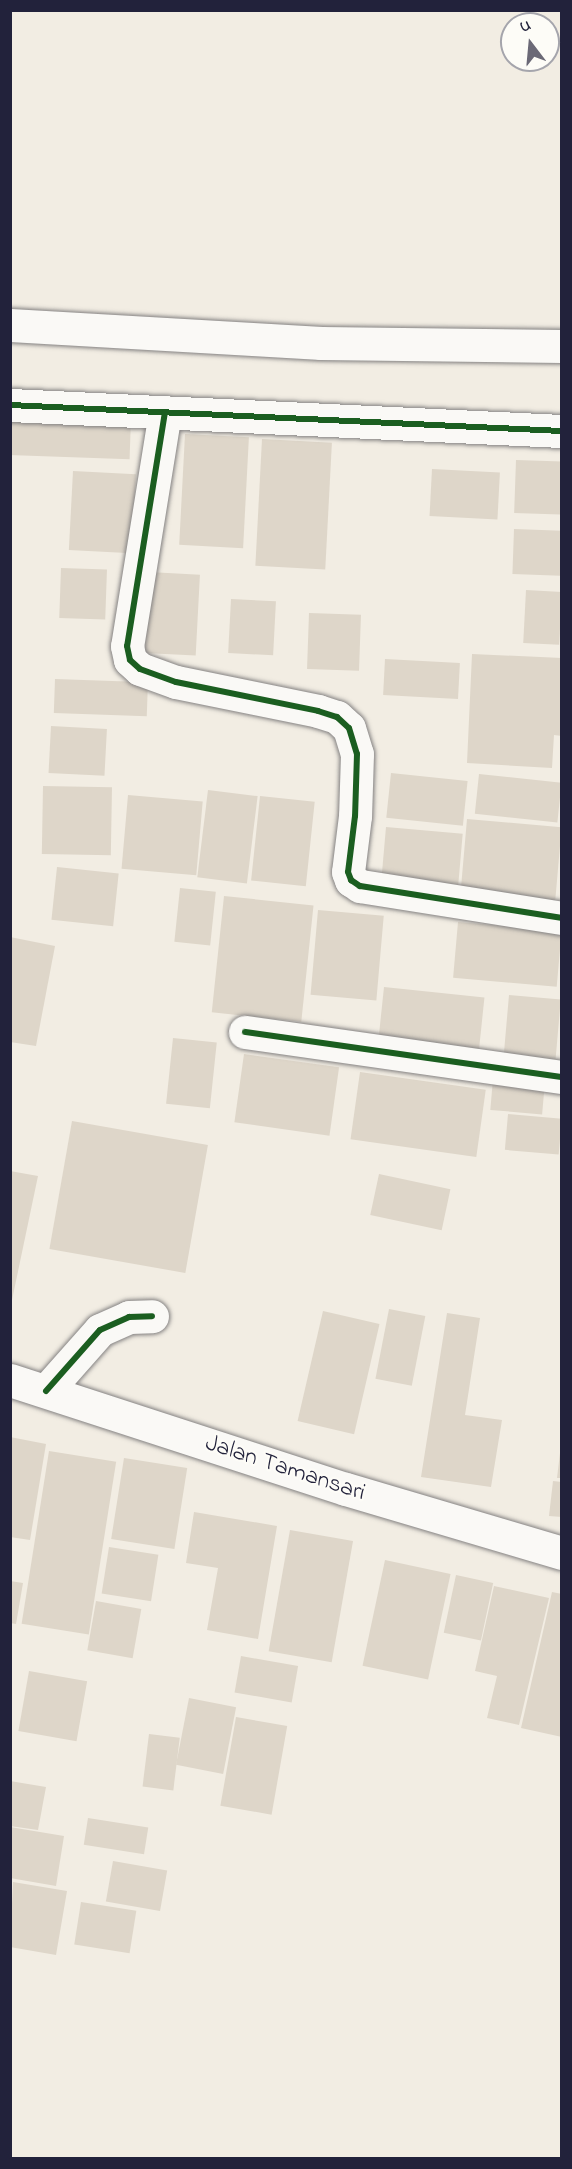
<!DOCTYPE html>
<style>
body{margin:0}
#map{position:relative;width:572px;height:2169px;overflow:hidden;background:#f2ede3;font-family:"Indie Flower",sans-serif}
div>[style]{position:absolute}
.building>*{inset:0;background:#ded6c9;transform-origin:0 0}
.roads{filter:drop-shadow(0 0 2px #848282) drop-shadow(0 0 2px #848282)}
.minor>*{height:33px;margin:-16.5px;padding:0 16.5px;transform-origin:16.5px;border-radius:16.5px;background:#faf9f6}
.secondary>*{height:33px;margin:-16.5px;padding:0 16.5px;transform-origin:16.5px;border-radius:16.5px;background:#faf9f6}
.cycleway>*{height:6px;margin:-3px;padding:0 3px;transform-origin:3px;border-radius:3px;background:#1b5e20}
span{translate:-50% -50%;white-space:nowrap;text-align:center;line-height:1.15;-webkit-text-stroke:4.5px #fdfcf7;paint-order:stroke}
.street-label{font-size:24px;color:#22223b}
.frame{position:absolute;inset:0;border:12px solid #22223b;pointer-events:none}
.north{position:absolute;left:500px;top:12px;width:60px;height:60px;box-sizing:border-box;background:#fdfcf7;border:2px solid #a5a5ac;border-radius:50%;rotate:344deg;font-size:16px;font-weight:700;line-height:24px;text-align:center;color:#22223b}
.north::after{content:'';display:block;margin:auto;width:21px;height:27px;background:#6b6976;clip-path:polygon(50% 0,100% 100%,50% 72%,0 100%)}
</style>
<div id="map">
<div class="building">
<div style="left:10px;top:416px;width:121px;height:39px;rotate:2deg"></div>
<div style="left:185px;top:434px;width:64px;height:111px;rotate:3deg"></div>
<div style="left:262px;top:439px;width:70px;height:127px;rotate:3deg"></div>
<div style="left:516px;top:460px;width:46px;height:53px;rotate:2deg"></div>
<div style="left:432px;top:469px;width:68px;height:47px;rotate:3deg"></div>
<div style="left:73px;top:471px;width:63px;height:79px;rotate:3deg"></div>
<div style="left:514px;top:529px;width:48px;height:45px;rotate:2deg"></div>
<div style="left:61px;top:568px;width:46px;height:50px;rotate:2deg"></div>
<div style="left:149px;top:572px;width:51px;height:81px;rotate:3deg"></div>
<div style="left:526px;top:590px;width:36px;height:53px;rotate:3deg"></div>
<div style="left:231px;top:599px;width:45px;height:54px;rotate:3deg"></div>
<div style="left:309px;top:613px;width:52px;height:56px;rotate:2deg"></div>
<div style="clip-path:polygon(472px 654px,562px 658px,562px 736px,554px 735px,552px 768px,467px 763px)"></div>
<div style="left:385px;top:659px;width:75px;height:36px;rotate:3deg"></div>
<div style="left:55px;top:679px;width:93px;height:34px;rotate:2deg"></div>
<div style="left:51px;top:726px;width:56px;height:47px;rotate:3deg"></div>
<div style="left:391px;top:773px;width:77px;height:45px;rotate:6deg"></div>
<div style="left:479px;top:774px;width:83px;height:40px;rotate:6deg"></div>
<div style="left:43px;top:786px;width:69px;height:68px;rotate:1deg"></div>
<div style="left:208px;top:790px;width:50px;height:88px;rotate:7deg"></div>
<div style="left:128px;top:795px;width:75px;height:74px;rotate:5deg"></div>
<div style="left:260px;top:796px;width:55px;height:85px;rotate:6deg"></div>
<div style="left:467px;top:819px;width:95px;height:76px;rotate:5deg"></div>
<div style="left:386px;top:827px;width:77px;height:51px;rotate:5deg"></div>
<div style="left:57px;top:867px;width:62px;height:53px;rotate:6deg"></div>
<div style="left:180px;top:888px;width:36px;height:54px;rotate:6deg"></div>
<div style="left:224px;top:896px;width:90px;height:117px;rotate:6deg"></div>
<div style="left:318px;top:910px;width:66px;height:85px;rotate:5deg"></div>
<div style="left:458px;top:922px;width:104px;height:56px;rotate:5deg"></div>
<div style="clip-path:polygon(10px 937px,55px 946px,36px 1046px,10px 1042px)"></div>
<div style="left:384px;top:987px;width:101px;height:55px;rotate:6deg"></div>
<div style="left:509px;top:995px;width:52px;height:60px;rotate:5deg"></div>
<div style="left:173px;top:1038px;width:44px;height:66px;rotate:6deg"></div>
<div style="left:244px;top:1054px;width:96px;height:69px;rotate:8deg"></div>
<div style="left:360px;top:1072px;width:127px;height:68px;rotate:8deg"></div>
<div style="left:493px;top:1079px;width:52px;height:31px;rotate:5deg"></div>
<div style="left:508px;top:1114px;width:54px;height:36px;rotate:5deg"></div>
<div style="left:72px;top:1121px;width:138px;height:130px;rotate:10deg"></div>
<div style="clip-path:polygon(10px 1171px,38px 1176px,12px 1300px,10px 1300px)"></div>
<div style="left:379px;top:1174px;width:73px;height:42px;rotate:12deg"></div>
<div style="left:389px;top:1309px;width:37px;height:71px;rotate:11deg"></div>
<div style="left:323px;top:1311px;width:58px;height:113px;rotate:13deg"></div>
<div style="clip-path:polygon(447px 1313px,480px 1318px,465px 1415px,502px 1420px,491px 1487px,421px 1477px)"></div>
<div style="clip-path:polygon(10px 1437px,46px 1444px,30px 1540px,10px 1537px)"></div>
<div style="left:49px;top:1451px;width:68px;height:175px;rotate:9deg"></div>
<div style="clip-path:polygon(560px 1453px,562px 1453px,562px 1478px,557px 1478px)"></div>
<div style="left:124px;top:1458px;width:64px;height:82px;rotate:9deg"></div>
<div style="clip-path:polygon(553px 1481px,562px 1482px,562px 1517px,549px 1516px)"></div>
<div style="clip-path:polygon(194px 1512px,277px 1526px,258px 1639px,207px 1630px,218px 1568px,186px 1563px)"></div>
<div style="left:290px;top:1530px;width:64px;height:123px;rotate:10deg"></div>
<div style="left:109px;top:1547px;width:50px;height:47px;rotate:9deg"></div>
<div style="left:385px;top:1560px;width:67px;height:108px;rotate:12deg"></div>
<div style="left:456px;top:1575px;width:38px;height:59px;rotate:12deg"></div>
<div style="clip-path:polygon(10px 1581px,23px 1583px,16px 1624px,10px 1623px)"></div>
<div style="clip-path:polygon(494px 1586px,549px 1598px,519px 1725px,487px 1718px,497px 1676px,475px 1671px)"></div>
<div style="clip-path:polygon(552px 1592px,562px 1594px,562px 1737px,521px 1728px)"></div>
<div style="left:96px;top:1601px;width:46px;height:50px;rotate:10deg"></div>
<div style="left:241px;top:1656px;width:58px;height:37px;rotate:10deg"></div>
<div style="left:29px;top:1671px;width:59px;height:61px;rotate:10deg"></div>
<div style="left:189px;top:1698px;width:48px;height:68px;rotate:11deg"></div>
<div style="left:236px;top:1717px;width:52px;height:90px;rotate:10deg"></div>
<div style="left:149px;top:1734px;width:31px;height:53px;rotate:7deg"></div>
<div style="clip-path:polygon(10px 1781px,46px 1787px,38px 1830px,10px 1826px)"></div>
<div style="left:88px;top:1818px;width:61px;height:27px;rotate:9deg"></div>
<div style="clip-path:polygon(10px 1827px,64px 1836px,56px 1886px,10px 1878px)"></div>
<div style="left:113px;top:1861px;width:55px;height:41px;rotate:10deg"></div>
<div style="clip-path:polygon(13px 1882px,67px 1891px,56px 1955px,10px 1947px)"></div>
<div style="left:81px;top:1902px;width:56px;height:43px;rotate:9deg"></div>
</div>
<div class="roads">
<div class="minor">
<div style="left:10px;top:325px;width:312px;rotate:3.3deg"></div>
<div style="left:321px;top:343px;width:241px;rotate:0.7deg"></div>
<div style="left:10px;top:405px;width:553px;rotate:2.7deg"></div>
<div style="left:165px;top:412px;width:237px;rotate:99.2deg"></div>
<div style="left:127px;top:646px;width:14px;rotate:78deg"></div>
<div style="left:130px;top:660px;width:13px;rotate:42deg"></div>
<div style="left:140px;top:669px;width:38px;rotate:20deg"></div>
<div style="left:176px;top:682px;width:145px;rotate:11.5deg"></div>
<div style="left:318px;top:711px;width:20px;rotate:18deg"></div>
<div style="left:337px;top:717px;width:16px;rotate:43deg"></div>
<div style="left:349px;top:728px;width:27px;rotate:73deg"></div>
<div style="left:357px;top:754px;width:62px;rotate:91.8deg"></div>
<div style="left:355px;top:816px;width:56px;rotate:97.1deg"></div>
<div style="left:348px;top:872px;width:9px;rotate:69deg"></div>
<div style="left:351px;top:880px;width:11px;rotate:34deg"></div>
<div style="left:360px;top:886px;width:205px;rotate:9deg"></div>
<div style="left:245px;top:1032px;width:320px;rotate:8.1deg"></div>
<div style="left:46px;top:1391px;width:81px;rotate:-48.5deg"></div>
<div style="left:100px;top:1330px;width:32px;rotate:-24deg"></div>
<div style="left:129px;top:1317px;width:23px;rotate:-2deg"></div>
</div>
<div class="secondary">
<div style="left:10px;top:1380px;width:353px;rotate:18deg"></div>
<div style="left:346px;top:1489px;width:225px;rotate:16.5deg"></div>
</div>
</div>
<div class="cycleway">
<div style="left:10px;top:405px;width:553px;rotate:2.7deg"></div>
<div style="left:165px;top:412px;width:237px;rotate:99.2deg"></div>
<div style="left:127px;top:646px;width:14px;rotate:78deg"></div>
<div style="left:130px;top:660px;width:13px;rotate:42deg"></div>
<div style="left:140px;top:669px;width:38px;rotate:20deg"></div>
<div style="left:176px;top:682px;width:145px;rotate:11.5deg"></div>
<div style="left:318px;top:711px;width:20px;rotate:18deg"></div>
<div style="left:337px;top:717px;width:16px;rotate:43deg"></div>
<div style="left:349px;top:728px;width:27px;rotate:73deg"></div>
<div style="left:357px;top:754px;width:62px;rotate:91.8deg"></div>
<div style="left:355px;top:816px;width:56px;rotate:97.1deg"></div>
<div style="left:348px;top:872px;width:9px;rotate:69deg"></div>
<div style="left:351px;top:880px;width:11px;rotate:34deg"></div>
<div style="left:360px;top:886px;width:205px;rotate:9deg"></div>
<div style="left:245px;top:1032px;width:320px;rotate:8.1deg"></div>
<div style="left:46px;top:1391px;width:81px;rotate:-48.5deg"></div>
<div style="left:100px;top:1330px;width:32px;rotate:-24deg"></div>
<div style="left:129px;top:1317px;width:23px;rotate:-2deg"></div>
</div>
<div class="street-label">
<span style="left:285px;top:1469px;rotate:18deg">Jalan Tamansari</span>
</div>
<div class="frame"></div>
<div class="north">U</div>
</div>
